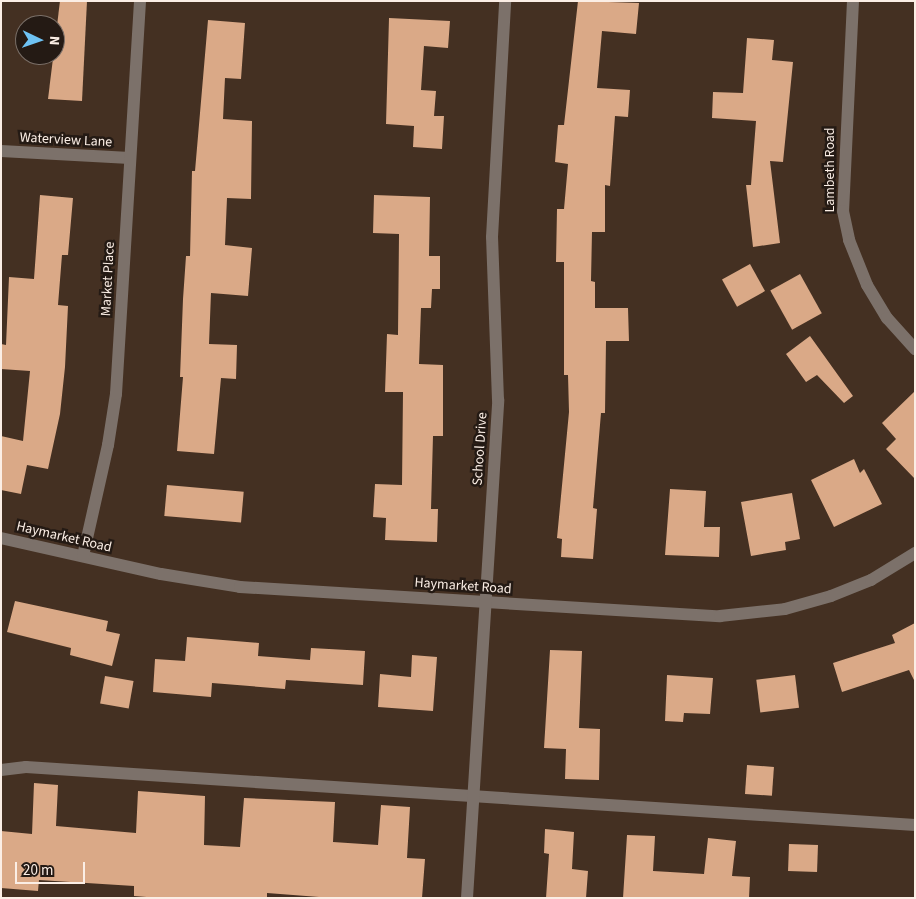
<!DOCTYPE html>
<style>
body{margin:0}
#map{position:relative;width:916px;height:899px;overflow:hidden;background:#443022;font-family:"Source Sans 3",sans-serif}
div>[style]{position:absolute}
.building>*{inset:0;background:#daa987;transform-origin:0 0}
.lane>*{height:12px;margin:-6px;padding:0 6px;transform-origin:6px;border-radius:6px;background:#7c716a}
.street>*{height:12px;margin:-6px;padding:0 6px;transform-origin:6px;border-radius:6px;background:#7c716a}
span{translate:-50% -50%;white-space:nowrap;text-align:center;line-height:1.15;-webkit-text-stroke:5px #241a14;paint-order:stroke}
.street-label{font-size:14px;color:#fbeee5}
.frame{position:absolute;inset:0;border:2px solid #fbeee5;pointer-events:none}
.north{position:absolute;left:15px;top:15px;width:50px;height:50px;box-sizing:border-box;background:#241a14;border:1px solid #7a6f68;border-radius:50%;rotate:93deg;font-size:14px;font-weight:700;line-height:20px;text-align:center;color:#fbeee5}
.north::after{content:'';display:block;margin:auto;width:18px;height:22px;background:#6ec2f3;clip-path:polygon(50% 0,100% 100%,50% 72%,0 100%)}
.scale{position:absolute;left:15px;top:862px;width:70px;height:22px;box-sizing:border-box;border:2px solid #fbeee5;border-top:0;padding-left:6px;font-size:15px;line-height:18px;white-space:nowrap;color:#fbeee5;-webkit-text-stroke:4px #241a14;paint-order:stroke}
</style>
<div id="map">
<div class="building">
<div style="clip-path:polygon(60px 1px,87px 1px,82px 101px,48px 99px)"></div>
<div style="clip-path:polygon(578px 1px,639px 3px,636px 34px,602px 31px,597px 88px,630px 90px,628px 117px,615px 116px,610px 186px,605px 185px,605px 232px,592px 232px,591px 281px,595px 282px,595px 308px,628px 308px,629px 341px,606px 341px,605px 413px,601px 413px,593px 508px,597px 509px,593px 559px,561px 557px,562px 539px,557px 538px,569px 412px,568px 375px,564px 375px,564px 262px,556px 262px,557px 209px,564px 209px,568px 164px,555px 162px,558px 125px,564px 125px)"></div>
<div style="clip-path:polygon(389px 18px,450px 21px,448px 48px,424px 46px,421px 90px,436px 91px,434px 116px,444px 116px,442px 149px,413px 147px,414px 126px,386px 124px)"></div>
<div style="clip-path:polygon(208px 20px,245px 23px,241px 79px,225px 78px,223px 119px,252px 121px,251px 199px,227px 198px,225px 245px,252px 248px,248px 296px,211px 293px,209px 344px,237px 345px,236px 379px,221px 378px,214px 454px,177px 451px,183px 377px,180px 377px,183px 299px,186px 256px,190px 256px,192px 171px,195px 171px)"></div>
<div style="clip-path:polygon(747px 38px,774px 40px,772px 60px,793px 62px,783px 162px,770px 161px,780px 243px,753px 247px,746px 185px,751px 185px,756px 121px,712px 118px,713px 92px,743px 93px)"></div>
<div style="clip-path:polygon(40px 195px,73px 198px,68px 255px,62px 255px,58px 305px,68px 306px,65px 367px,60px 414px,48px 469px,27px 465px,21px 494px,1px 490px,1px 436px,23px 441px,30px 371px,1px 369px,1px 344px,6px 345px,9px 277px,34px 279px)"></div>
<div style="clip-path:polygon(374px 195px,430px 197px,429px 256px,440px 256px,440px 289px,432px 289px,431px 308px,421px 308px,419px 364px,443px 365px,443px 436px,433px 436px,431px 509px,438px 509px,437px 542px,385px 540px,386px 518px,373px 517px,375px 484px,402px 485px,403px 392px,385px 392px,387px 334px,398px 335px,399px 234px,373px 233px)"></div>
<div style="left:750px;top:264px;width:31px;height:32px;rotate:61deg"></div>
<div style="left:800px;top:274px;width:45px;height:34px;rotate:61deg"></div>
<div style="clip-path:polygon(810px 336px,853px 396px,844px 403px,817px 375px,806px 382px,786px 354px)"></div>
<div style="clip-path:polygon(915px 391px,915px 479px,886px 449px,896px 439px,882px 423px)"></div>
<div style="clip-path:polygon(854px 459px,860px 473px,864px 469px,882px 504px,834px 527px,811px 480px)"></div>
<div style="left:167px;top:485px;width:77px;height:31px;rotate:5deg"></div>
<div style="clip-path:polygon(670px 489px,706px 491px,704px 527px,720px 527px,719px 557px,665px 555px)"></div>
<div style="clip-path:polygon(792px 493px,800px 539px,785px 542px,786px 550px,751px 556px,741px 502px)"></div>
<div style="clip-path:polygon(15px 601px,108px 621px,106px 631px,120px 634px,112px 666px,70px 655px,71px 648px,7px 632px)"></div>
<div style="clip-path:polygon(915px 623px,915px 682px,909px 670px,842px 692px,833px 663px,895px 643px,892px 635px)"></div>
<div style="clip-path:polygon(187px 637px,259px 643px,258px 656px,310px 660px,311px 648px,365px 651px,363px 685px,286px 680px,285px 689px,212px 683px,211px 697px,153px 692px,155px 659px,185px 661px)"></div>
<div style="clip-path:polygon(550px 650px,582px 651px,579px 728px,600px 729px,599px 780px,565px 779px,566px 749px,544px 748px)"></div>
<div style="clip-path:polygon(412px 655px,437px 657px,433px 711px,378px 707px,380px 674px,411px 677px)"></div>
<div style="clip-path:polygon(667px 675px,713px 678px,710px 714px,684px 713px,683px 722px,665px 721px)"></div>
<div style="left:795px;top:675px;width:33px;height:39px;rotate:83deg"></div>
<div style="left:105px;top:676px;width:29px;height:28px;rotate:10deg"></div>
<div style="left:747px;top:765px;width:27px;height:29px;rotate:4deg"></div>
<div style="clip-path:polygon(34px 783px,58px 785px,56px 826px,136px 833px,138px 791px,205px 796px,204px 845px,240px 847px,244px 798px,335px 802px,333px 842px,378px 845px,381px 805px,410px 807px,407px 858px,425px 859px,422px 898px,332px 898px,267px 893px,267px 898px,159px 898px,134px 896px,134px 886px,39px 880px,38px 891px,1px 888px,1px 831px,32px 834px)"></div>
<div style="clip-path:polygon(545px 829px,574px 832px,572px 869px,588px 871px,586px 898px,546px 898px,549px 854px,544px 853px)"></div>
<div style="clip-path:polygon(627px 835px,655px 836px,653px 871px,704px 874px,708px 838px,736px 841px,732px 876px,750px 877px,749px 898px,623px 898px)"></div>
<div style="left:789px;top:844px;width:29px;height:27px;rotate:2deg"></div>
</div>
<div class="lane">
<div style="left:1px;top:770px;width:25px;rotate:-7deg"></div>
<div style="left:26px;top:767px;width:891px;rotate:3.73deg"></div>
</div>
<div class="street">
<div style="left:853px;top:1px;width:210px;rotate:92.7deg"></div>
<div style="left:843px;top:211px;width:30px;rotate:78deg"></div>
<div style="left:849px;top:240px;width:48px;rotate:68.2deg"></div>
<div style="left:867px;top:285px;width:39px;rotate:59deg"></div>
<div style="left:887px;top:318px;width:42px;rotate:47.9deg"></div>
<div style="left:1px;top:151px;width:129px;rotate:3.1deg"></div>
<div style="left:1px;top:538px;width:164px;rotate:12.7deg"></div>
<div style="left:161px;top:574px;width:80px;rotate:9.3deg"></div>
<div style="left:240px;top:587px;width:481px;rotate:3.5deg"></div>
<div style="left:720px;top:616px;width:65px;rotate:-6.1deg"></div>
<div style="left:785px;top:609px;width:48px;rotate:-15.8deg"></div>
<div style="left:831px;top:596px;width:43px;rotate:-21.8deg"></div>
<div style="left:871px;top:580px;width:52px;rotate:-31.5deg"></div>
<div style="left:83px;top:556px;width:114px;rotate:-77.3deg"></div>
<div style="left:108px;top:445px;width:52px;rotate:-81.1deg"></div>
<div style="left:116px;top:394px;width:394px;rotate:-86.5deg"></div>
<div style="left:467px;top:898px;width:499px;rotate:-86.4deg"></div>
<div style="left:498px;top:400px;width:163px;rotate:-92.1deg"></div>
<div style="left:492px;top:237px;width:236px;rotate:-86.8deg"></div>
</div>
<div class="street-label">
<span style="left:66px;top:140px;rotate:3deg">Waterview Lane</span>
<span style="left:830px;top:170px;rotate:-90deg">Lambeth Road</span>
<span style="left:108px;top:279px;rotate:-87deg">Market Place</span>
<span style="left:480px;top:449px;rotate:-86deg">School Drive</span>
<span style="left:64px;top:537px;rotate:13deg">Haymarket Road</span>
<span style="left:463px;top:586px;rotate:4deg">Haymarket Road</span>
</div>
<div class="frame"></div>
<div class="north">N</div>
<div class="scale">20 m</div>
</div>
